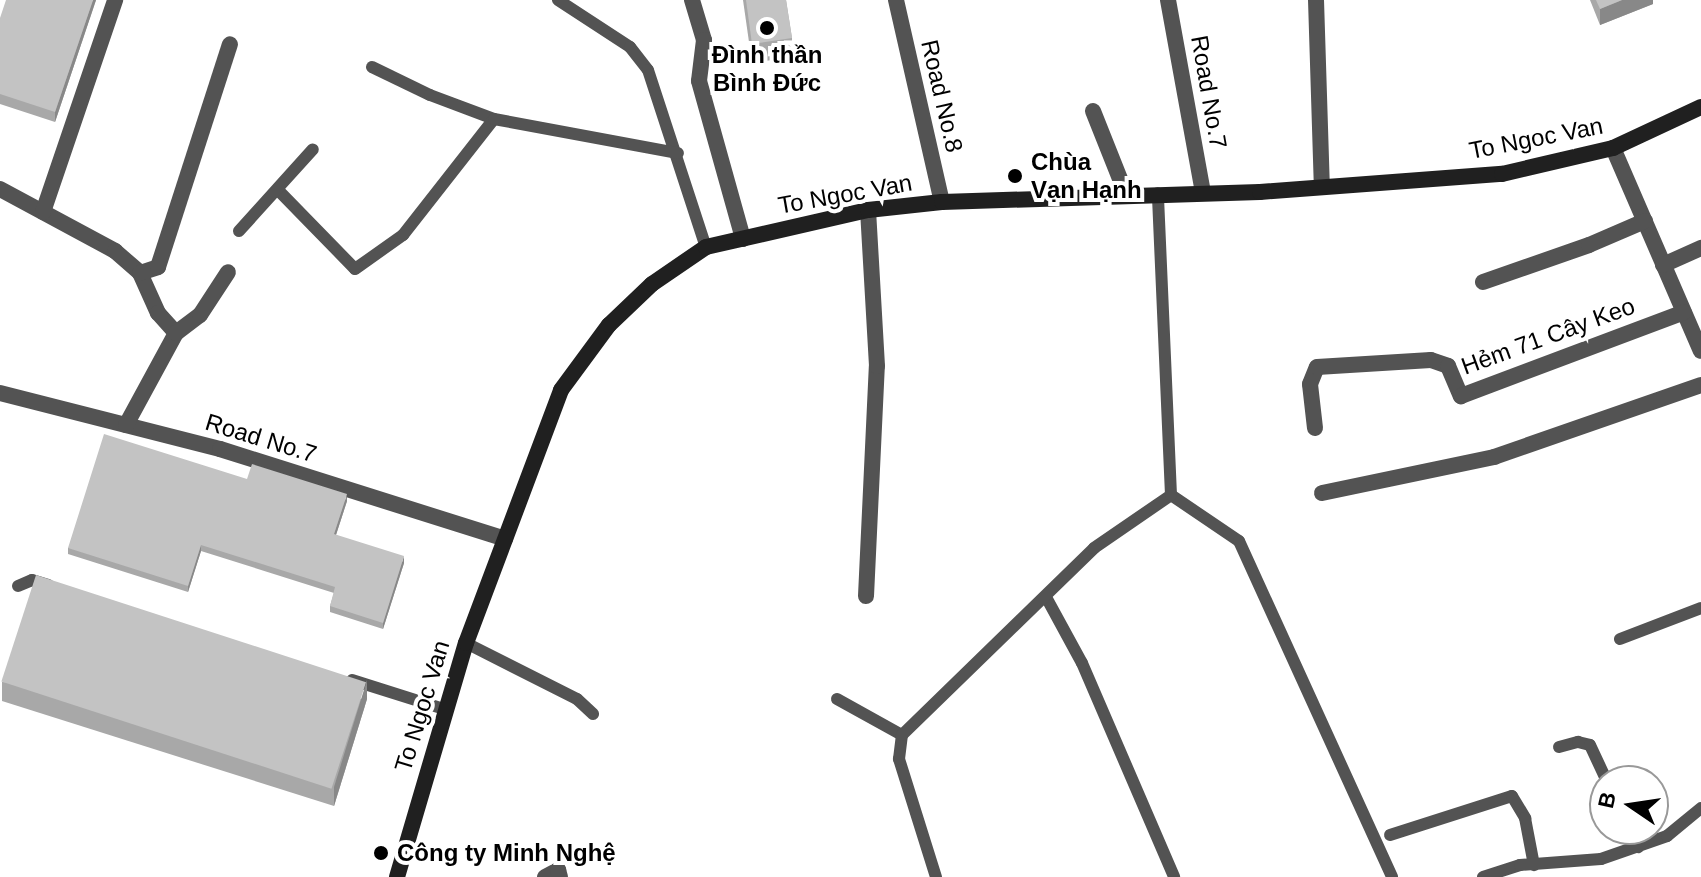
<!DOCTYPE html>
<meta charset="utf-8">
<style>
body{margin:0}
#map{position:relative;width:1701px;height:877px;overflow:hidden;background:#fff;font-family:Arial,sans-serif}
div>[style]{position:absolute}
.lane>*{height:12px;margin:-6px;padding:0 6px;transform-origin:6px;border-radius:6px;background:#535353}
.street>*{height:16px;margin:-8px;padding:0 8px;transform-origin:8px;border-radius:8px;background:#535353}
.secondary>*{height:16px;margin:-8px;padding:0 8px;transform-origin:8px;border-radius:8px;background:#202020}
.wall>*{inset:0;background:#a8a8a8}
.shaded-wall>*{inset:0;background:#888}
.building>*{inset:0;background:#c3c3c3;transform-origin:0 0}
.dots>*{width:22px;height:22px;translate:-50% -50%;box-sizing:border-box;border:4px solid #fff;border-radius:50%}
span{translate:-50% -50%;white-space:nowrap;text-align:center;line-height:1.15;-webkit-text-stroke:8px #fff;paint-order:stroke}
.poi-label{font-size:24px;color:#000;font-weight:700}
.left{translate:0 -50%;text-align:left}
.street-label{font-size:24px;color:#000}
.north{position:absolute;left:1589px;top:765px;width:80px;height:80px;box-sizing:border-box;background:#fff;border:2px solid #999;border-radius:50%;rotate:283deg;font-size:22px;font-weight:700;line-height:32px;text-align:center;color:#000}
.north::after{content:'';display:block;margin:auto;width:28px;height:36px;background:#000;clip-path:polygon(50% 0,100% 100%,50% 72%,0 100%)}
</style>
<div id="map">
<div class="lane">
<div style="left:558px;top:0;width:86px;rotate:33.1deg"></div>
<div style="left:630px;top:47px;width:29px;rotate:52deg"></div>
<div style="left:648px;top:70px;width:186px;rotate:71.9deg"></div>
<div style="left:372px;top:67px;width:64px;rotate:25.8deg"></div>
<div style="left:430px;top:95px;width:68px;rotate:20.6deg"></div>
<div style="left:278px;top:190px;width:110px;rotate:45.7deg"></div>
<div style="left:355px;top:269px;width:59px;rotate:-35.3deg"></div>
<div style="left:403px;top:235px;width:147px;rotate:-51.9deg"></div>
<div style="left:494px;top:119px;width:187px;rotate:10.5deg"></div>
<div style="left:239px;top:231px;width:110px;rotate:-47.9deg"></div>
<div style="left:1171px;top:495px;width:82px;rotate:34.1deg"></div>
<div style="left:1239px;top:541px;width:369px;rotate:65.5deg"></div>
<div style="left:18px;top:586px;width:15px;rotate:-23deg"></div>
<div style="left:32px;top:580px;width:17px;rotate:17deg"></div>
<div style="left:1046px;top:597px;width:75px;rotate:61.4deg"></div>
<div style="left:1082px;top:663px;width:233px;rotate:66.7deg"></div>
<div style="left:1620px;top:639px;width:87px;rotate:-20.9deg"></div>
<div style="left:466px;top:643px;width:124px;rotate:26.8deg"></div>
<div style="left:577px;top:699px;width:22px;rotate:43deg"></div>
<div style="left:352px;top:680px;width:96px;rotate:17.5deg"></div>
<div style="left:837px;top:699px;width:74px;rotate:29deg"></div>
<div style="left:1559px;top:747px;width:20px;rotate:-15deg"></div>
<div style="left:1578px;top:742px;width:12px;rotate:14deg"></div>
<div style="left:1590px;top:745px;width:40px;rotate:65deg"></div>
<div style="left:1630px;top:829px;width:20px;rotate:66deg"></div>
<div style="left:1390px;top:835px;width:128px;rotate:-17.7deg"></div>
<div style="left:1512px;top:796px;width:26px;rotate:59deg"></div>
<div style="left:1525px;top:818px;width:48px;rotate:79.2deg"></div>
<div style="left:936px;top:877px;width:124px;rotate:-107.4deg"></div>
<div style="left:899px;top:759px;width:24px;rotate:-83deg"></div>
<div style="left:902px;top:735px;width:268px;rotate:-44.2deg"></div>
<div style="left:1094px;top:548px;width:93px;rotate:-34.5deg"></div>
<div style="left:1171px;top:495px;width:302px;rotate:-92.5deg"></div>
<div style="left:1483px;top:877px;width:39px;rotate:-18deg"></div>
<div style="left:1520px;top:865px;width:81px;rotate:-4.2deg"></div>
<div style="left:1601px;top:859px;width:70px;rotate:-19.2deg"></div>
<div style="left:1667px;top:836px;width:44px;rotate:-39.5deg"></div>
</div>
<div class="street">
<div style="left:692px;top:0;width:42px;rotate:73.3deg"></div>
<div style="left:704px;top:40px;width:41px;rotate:97deg"></div>
<div style="left:699px;top:81px;width:164px;rotate:74.4deg"></div>
<div style="left:896px;top:0;width:207px;rotate:77.2deg"></div>
<div style="left:1168px;top:0;width:196px;rotate:79.7deg"></div>
<div style="left:1316px;top:0;width:187px;rotate:88.2deg"></div>
<div style="left:1093px;top:111px;width:89px;rotate:68.3deg"></div>
<div style="left:1613px;top:148px;width:221px;rotate:66.6deg"></div>
<div style="left:0;top:189px;width:131px;rotate:28.3deg"></div>
<div style="left:115px;top:251px;width:33px;rotate:41deg"></div>
<div style="left:140px;top:273px;width:44px;rotate:65.8deg"></div>
<div style="left:158px;top:313px;width:27px;rotate:48deg"></div>
<div style="left:43px;top:212px;width:224px;rotate:-71.2deg"></div>
<div style="left:1663px;top:265px;width:42px;rotate:-24.1deg"></div>
<div style="left:140px;top:273px;width:19px;rotate:-18deg"></div>
<div style="left:158px;top:267px;width:234px;rotate:-72.1deg"></div>
<div style="left:1483px;top:282px;width:112px;rotate:-19.2deg"></div>
<div style="left:1589px;top:245px;width:61px;rotate:-23.2deg"></div>
<div style="left:0;top:393px;width:227px;rotate:14.3deg"></div>
<div style="left:220px;top:449px;width:299px;rotate:17.5deg"></div>
<div style="left:126px;top:425px;width:105px;rotate:-61.5deg"></div>
<div style="left:176px;top:333px;width:30px;rotate:-37deg"></div>
<div style="left:200px;top:315px;width:51px;rotate:-56.9deg"></div>
<div style="left:1315px;top:428px;width:44px;rotate:-96.5deg"></div>
<div style="left:1310px;top:384px;width:18px;rotate:-68deg"></div>
<div style="left:1317px;top:367px;width:114px;rotate:-3.5deg"></div>
<div style="left:1431px;top:360px;width:18px;rotate:19deg"></div>
<div style="left:1448px;top:366px;width:33px;rotate:67deg"></div>
<div style="left:1461px;top:396px;width:238px;rotate:-20.6deg"></div>
<div style="left:1322px;top:493px;width:176px;rotate:-11.8deg"></div>
<div style="left:1494px;top:457px;width:219px;rotate:-19.2deg"></div>
<div style="left:866px;top:596px;width:230px;rotate:-87.3deg"></div>
<div style="left:877px;top:366px;width:156px;rotate:-93.3deg"></div>
<div style="left:545px;top:877px;width:15px;rotate:-28deg"></div>
<div style="left:558px;top:870px;width:7px;rotate:74deg"></div>
</div>
<div class="secondary">
<div style="left:397px;top:877px;width:244px;rotate:-73.6deg"></div>
<div style="left:466px;top:643px;width:270px;rotate:-69.4deg"></div>
<div style="left:561px;top:390px;width:81px;rotate:-53.6deg"></div>
<div style="left:609px;top:325px;width:59px;rotate:-43.6deg"></div>
<div style="left:652px;top:284px;width:65px;rotate:-34.4deg"></div>
<div style="left:706px;top:247px;width:166px;rotate:-12.9deg"></div>
<div style="left:868px;top:210px;width:74px;rotate:-6.2deg"></div>
<div style="left:942px;top:202px;width:318px;rotate:-1.8deg"></div>
<div style="left:1260px;top:192px;width:243px;rotate:-4.3deg"></div>
<div style="left:1502px;top:174px;width:114px;rotate:-13.2deg"></div>
<div style="left:1613px;top:148px;width:97px;rotate:-25deg"></div>
</div>
<div class="wall">
<div style="clip-path:polygon(96px 0,55px 122px,0 104px,0 18px)"></div>
<div style="clip-path:polygon(743px 0,786px 0,792px 38px,792px 57px,752px 63px)"></div>
<div style="clip-path:polygon(1590px 0,1653px 0,1653px 4px,1600px 25px)"></div>
<div style="clip-path:polygon(247px 479px,347px 501px,336px 535px,404px 563px,383px 629px,330px 612px,330px 606px,334px 593px,201px 551px,188px 592px,68px 554px,68px 548px)"></div>
<div style="clip-path:polygon(2px 682px,367px 699px,334px 806px,2px 701px)"></div>
</div>
<div class="shaded-wall">
<div style="clip-path:polygon(93px 0,96px 0,55px 122px,55px 112px)"></div>
<div style="clip-path:polygon(1622px 0,1653px 0,1653px 4px,1600px 25px,1600px 9px)"></div>
<div style="clip-path:polygon(347px 494px,347px 501px,334px 541px,334px 534px)"></div>
<div style="clip-path:polygon(201px 545px,201px 551px,188px 592px,188px 586px)"></div>
<div style="clip-path:polygon(404px 556px,404px 563px,383px 629px,383px 623px)"></div>
<div style="clip-path:polygon(367px 680px,367px 699px,334px 806px,334px 787px)"></div>
</div>
<div class="building">
<div style="clip-path:polygon(6px 0,93px 0,55px 112px,0 94px,0 18px)"></div>
<div style="clip-path:polygon(746px 0,786px 0,792px 38px,752px 44px)"></div>
<div style="clip-path:polygon(1596px 0,1622px 0,1600px 9px)"></div>
<div style="clip-path:polygon(104px 434px,247px 479px,252px 464px,347px 494px,334px 534px,404px 556px,383px 623px,330px 606px,335px 587px,201px 545px,188px 586px,68px 548px)"></div>
<div style="left:36px;top:575px;width:347px;height:112px;rotate:18deg"></div>
</div>
<div class="dots">
<div style="left:767px;top:28px;background:#000"></div>
<div style="left:1015px;top:176px;background:#000"></div>
<div style="left:381px;top:853px;background:#000"></div>
</div>
<div class="poi-label">
<span style="left:767px;top:69px">Đình thần<br>Bình Đức</span>
<span class="left" style="left:1031px;top:176px">Chùa<br>Vạn Hạnh</span>
<span class="left" style="left:397px;top:853px">Công ty Minh Nghệ</span>
</div>
<div class="street-label">
<span style="left:1209px;top:92px;rotate:80deg">Road No.7</span>
<span style="left:942px;top:96px;rotate:77deg">Road No.8</span>
<span style="left:1536px;top:138px;rotate:-11deg">To Ngoc Van</span>
<span style="left:845px;top:194px;rotate:-10deg">To Ngoc Van</span>
<span style="left:1548px;top:336px;rotate:-20deg">Hẻm 71 Cây Keo</span>
<span style="left:261px;top:438px;rotate:17deg">Road No.7</span>
<span style="left:422px;top:706px;rotate:-73deg">To Ngoc Van</span>
</div>
<div class="north">B</div>
</div>
